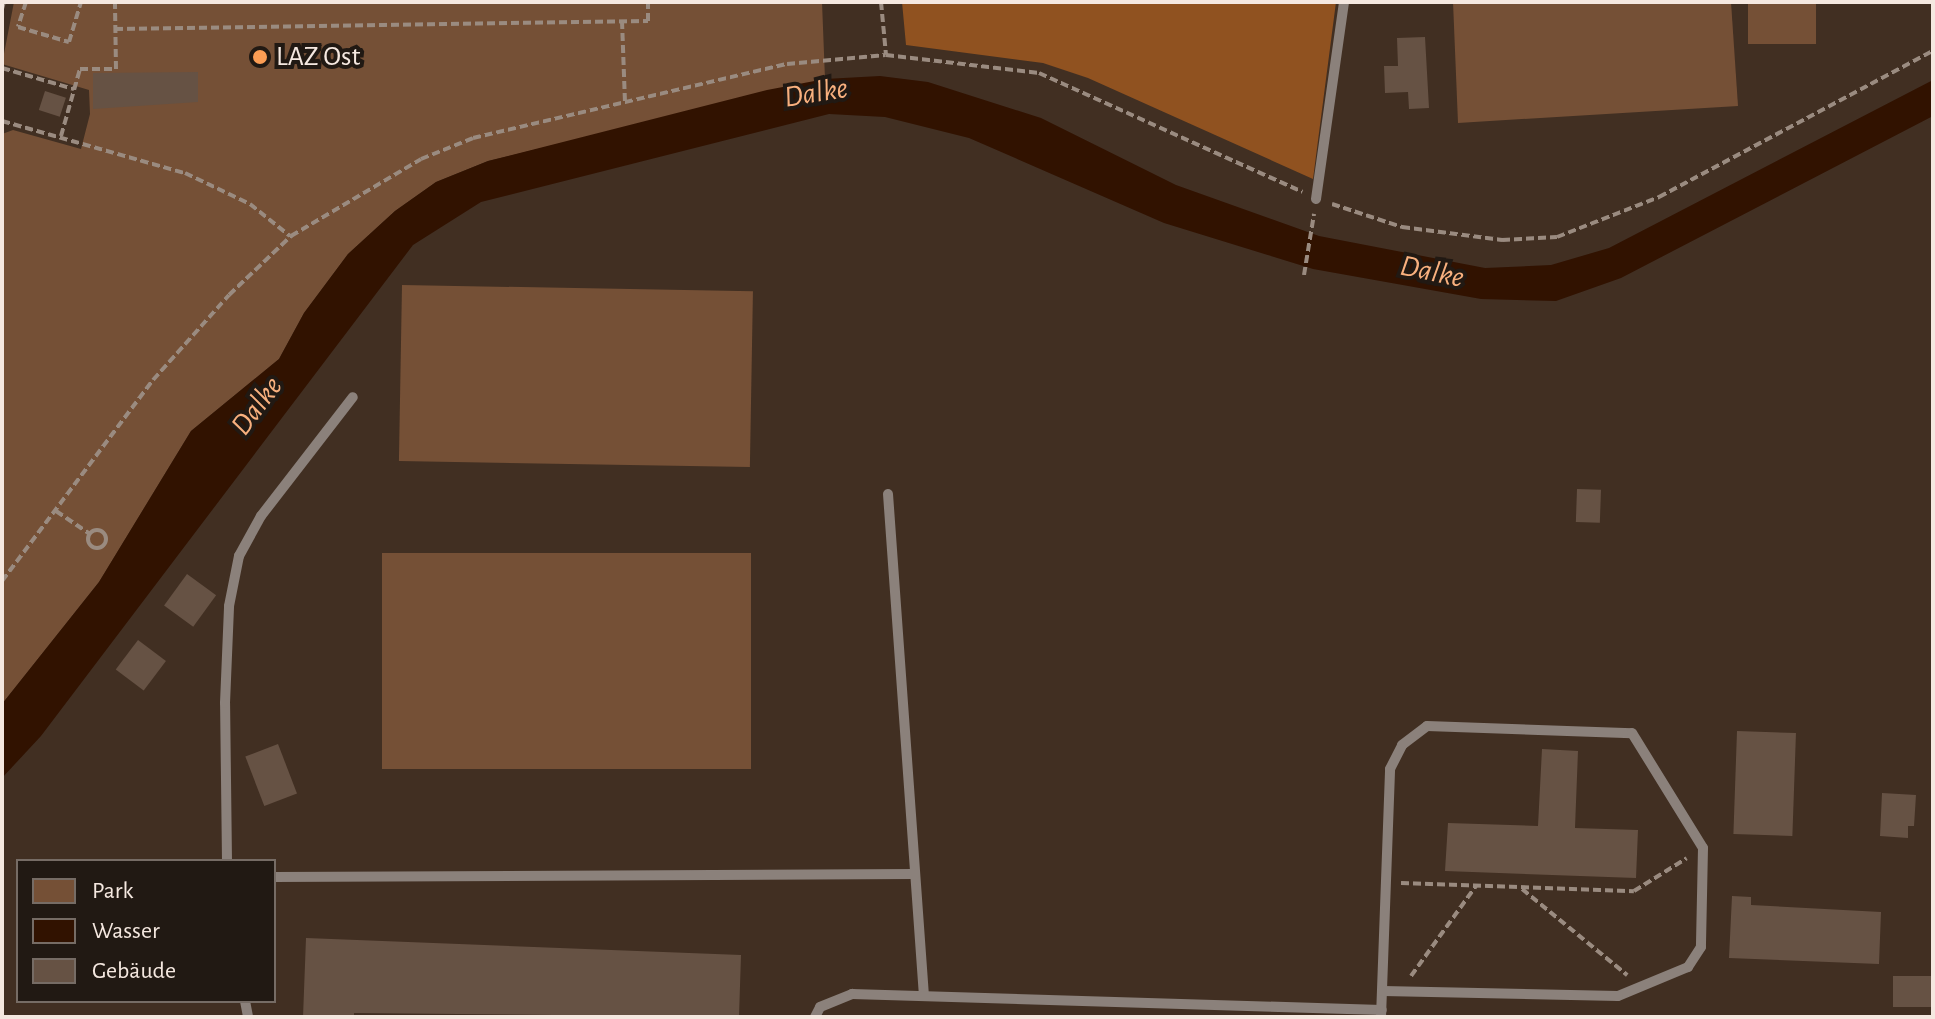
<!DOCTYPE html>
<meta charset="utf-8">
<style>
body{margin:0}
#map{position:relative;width:1935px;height:1019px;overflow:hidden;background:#412f22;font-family:"Alegreya Sans",sans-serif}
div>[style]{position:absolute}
.green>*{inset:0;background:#755036;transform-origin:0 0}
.forest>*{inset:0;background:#905220}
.water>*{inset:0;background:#311200}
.building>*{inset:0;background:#665244;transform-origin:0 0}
.path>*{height:4px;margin-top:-2px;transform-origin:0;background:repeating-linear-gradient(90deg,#9a8b80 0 8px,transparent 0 12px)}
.path>.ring{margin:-2px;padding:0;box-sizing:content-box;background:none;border:4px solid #9a8b80;border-radius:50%}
.service>*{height:10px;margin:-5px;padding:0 5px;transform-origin:5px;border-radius:5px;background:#8b817b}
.dots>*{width:22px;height:22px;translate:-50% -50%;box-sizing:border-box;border:4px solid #211913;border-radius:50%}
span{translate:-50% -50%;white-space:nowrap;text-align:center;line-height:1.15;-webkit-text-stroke:8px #211913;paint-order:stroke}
.poi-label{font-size:28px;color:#f5e8e0}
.left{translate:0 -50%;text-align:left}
.water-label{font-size:30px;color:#f8b07e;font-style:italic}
.frame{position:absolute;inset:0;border:4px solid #f5e8e0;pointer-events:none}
.legend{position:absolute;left:16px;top:859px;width:260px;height:144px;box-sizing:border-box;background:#211913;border:2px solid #766c65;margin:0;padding:10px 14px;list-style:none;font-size:24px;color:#f5e8e0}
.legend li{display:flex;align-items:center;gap:16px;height:40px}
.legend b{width:40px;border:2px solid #766c65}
</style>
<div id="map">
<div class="green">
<div style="clip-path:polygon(14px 2px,822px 2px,825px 79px,488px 161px,436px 182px,395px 211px,348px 254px,304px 313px,279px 359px,191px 431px,99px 582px,2px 704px,2px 134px,13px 130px,81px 149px,90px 114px,89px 90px,2px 64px)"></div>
<div style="clip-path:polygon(1453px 2px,1731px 2px,1738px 106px,1458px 123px)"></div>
<div style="left:1748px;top:2px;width:68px;height:42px"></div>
<div style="left:402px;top:285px;width:351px;height:176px;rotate:1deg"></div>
<div style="left:382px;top:553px;width:369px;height:216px"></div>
</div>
<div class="forest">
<div style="clip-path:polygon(902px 2px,1336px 2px,1313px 179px,1088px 78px,1043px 63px,906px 45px)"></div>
</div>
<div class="water">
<div style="clip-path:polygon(880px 76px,928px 82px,1041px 118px,1176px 185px,1319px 236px,1485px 268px,1551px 265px,1609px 248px,1933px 80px,1933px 116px,1621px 278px,1556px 301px,1481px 299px,1313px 269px,1164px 223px,969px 138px,885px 117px,829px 114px,481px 202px,413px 245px,41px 736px,2px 778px,2px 704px,99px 582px,191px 431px,279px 359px,304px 313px,348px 254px,395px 211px,436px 182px,488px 161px,767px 90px,825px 79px)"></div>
</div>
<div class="building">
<div style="clip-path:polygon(1425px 37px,1429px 108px,1409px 109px,1408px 92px,1385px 93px,1384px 66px,1398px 66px,1397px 38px)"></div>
<div style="clip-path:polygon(198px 72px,198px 102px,93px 109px,93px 73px)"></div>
<div style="left:45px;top:91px;width:22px;height:20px;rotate:18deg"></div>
<div style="left:1577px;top:489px;width:24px;height:33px;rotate:2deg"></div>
<div style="left:187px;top:574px;width:36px;height:39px;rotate:36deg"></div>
<div style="left:138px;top:640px;width:35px;height:37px;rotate:37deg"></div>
<div style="left:1737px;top:731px;width:59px;height:103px;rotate:2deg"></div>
<div style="left:278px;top:744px;width:53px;height:35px;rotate:69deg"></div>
<div style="clip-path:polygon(1542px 749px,1578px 751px,1575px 828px,1638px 830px,1636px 878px,1445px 871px,1448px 823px,1538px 826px)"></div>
<div style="clip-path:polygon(1882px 793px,1916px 795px,1914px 826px,1908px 826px,1908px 838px,1880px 836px)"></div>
<div style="clip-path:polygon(1732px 896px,1751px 897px,1751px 905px,1881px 912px,1879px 964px,1729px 958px)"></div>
<div style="clip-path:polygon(306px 938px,741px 955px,739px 1017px,354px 1013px,354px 1017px,303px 1017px)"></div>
<div style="left:1893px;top:976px;width:40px;height:31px"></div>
</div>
<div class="path">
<div style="left:26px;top:2px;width:26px;rotate:108deg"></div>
<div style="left:18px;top:27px;width:53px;rotate:16.4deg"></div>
<div style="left:69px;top:42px;width:42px;rotate:-73.3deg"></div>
<div style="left:881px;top:2px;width:53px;rotate:84.6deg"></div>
<div style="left:2px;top:9px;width:7px;rotate:-74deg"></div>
<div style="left:622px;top:21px;width:81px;rotate:87.9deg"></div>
<div style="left:115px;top:29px;width:533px;rotate:-0.86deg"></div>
<div style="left:648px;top:21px;width:19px;rotate:-90deg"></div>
<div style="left:2px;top:68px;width:75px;rotate:16.3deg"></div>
<div style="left:2px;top:121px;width:190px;rotate:15.9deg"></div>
<div style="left:185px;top:173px;width:72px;rotate:25.5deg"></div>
<div style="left:250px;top:204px;width:51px;rotate:38.7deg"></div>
<div style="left:61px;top:136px;width:70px;rotate:-74.2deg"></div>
<div style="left:80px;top:69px;width:36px"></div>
<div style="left:116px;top:69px;width:67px;rotate:-90.9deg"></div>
<div style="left:1332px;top:204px;width:74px;rotate:18.2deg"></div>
<div style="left:1402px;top:227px;width:101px;rotate:7.4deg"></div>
<div style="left:1502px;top:240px;width:55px;rotate:-3.1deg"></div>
<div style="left:1557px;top:237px;width:110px;rotate:-21.4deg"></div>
<div style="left:1659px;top:197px;width:310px;rotate:-28.1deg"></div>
<div style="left:1304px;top:275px;width:62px;rotate:-80.7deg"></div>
<div style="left:56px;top:511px;width:41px;rotate:34.1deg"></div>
<div class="ring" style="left:88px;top:530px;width:14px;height:14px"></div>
<div style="left:2px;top:581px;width:251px;rotate:-53.1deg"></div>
<div style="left:153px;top:380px;width:114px;rotate:-48.2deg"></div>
<div style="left:229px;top:295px;width:86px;rotate:-43.6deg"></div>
<div style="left:291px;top:236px;width:151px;rotate:-30.6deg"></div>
<div style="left:421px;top:159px;width:56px;rotate:-22deg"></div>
<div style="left:473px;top:138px;width:323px;rotate:-13.3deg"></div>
<div style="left:787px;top:64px;width:99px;rotate:-5.2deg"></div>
<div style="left:886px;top:55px;width:154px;rotate:6.7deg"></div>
<div style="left:1039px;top:73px;width:289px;rotate:24.3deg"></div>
<div style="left:1401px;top:883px;width:233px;rotate:2deg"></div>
<div style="left:1634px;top:891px;width:62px;rotate:-31.9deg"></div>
<div style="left:1522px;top:889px;width:136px;rotate:39.3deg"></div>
<div style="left:1411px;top:976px;width:111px;rotate:-54.2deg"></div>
</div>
<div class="service">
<div style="left:1316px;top:199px;width:199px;rotate:-81.9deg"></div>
<div style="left:888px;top:494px;width:503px;rotate:85.9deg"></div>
<div style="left:227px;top:861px;width:158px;rotate:-90.7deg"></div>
<div style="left:225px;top:703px;width:97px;rotate:-87.6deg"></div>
<div style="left:229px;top:606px;width:51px;rotate:-78.7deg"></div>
<div style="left:239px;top:556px;width:46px;rotate:-61.2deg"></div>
<div style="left:261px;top:516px;width:150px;rotate:-52.3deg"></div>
<div style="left:274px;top:877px;width:641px;rotate:-0.27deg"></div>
<div style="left:245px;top:1001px;width:16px;rotate:79deg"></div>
<div style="left:815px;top:1017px;width:11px;rotate:-63deg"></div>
<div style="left:820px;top:1007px;width:35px;rotate:-22deg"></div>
<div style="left:852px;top:994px;width:530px;rotate:1.73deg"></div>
<div style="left:1381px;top:1017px;width:248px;rotate:-87.9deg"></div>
<div style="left:1390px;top:769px;width:27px;rotate:-63deg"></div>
<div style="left:1402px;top:745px;width:31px;rotate:-37deg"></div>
<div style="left:1427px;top:726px;width:205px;rotate:2deg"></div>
<div style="left:1632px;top:733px;width:135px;rotate:58.3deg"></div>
<div style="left:1703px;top:848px;width:99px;rotate:91.2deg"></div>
<div style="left:1701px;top:947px;width:24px;rotate:123deg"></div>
<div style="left:1688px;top:967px;width:76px;rotate:157.5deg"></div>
<div style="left:1618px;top:996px;width:235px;rotate:-178.8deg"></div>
</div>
<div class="dots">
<div style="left:260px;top:57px;background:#fc9d54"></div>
</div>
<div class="poi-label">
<span class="left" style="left:276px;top:57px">LAZ Ost</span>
</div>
<div class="water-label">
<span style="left:816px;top:93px;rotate:-9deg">Dalke</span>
<span style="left:1432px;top:272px;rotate:12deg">Dalke</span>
<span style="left:257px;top:406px;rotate:-53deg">Dalke</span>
</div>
<div class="frame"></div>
<ul class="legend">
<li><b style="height:22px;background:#755036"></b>Park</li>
<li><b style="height:22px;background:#311200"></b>Wasser</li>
<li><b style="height:22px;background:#665244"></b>Gebäude</li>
</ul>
</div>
